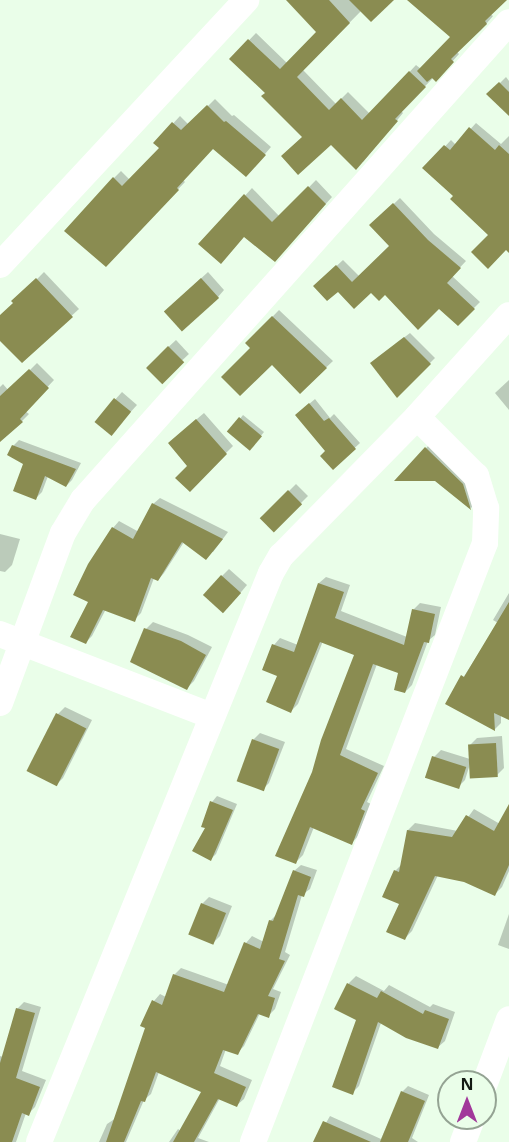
<!DOCTYPE html>
<style>
body{margin:0}
#map{position:relative;width:509px;height:1142px;overflow:hidden;background:#eafee9;font-family:"Open Sans",sans-serif}
div>[style]{position:absolute}
.shadow>*{inset:0;background:#0003;transform-origin:0 0}
.building>*{inset:0;background:#8a8c51;transform-origin:0 0}
.minor>*{height:26px;margin:-13px;padding:0 13px;transform-origin:13px;border-radius:13px;background:#fff}
span{translate:-50% -50%;white-space:nowrap;text-align:center;line-height:1.15;-webkit-text-stroke:4.5px #eafee9;paint-order:stroke}
.north{position:absolute;left:437px;top:1070px;width:60px;height:60px;box-sizing:border-box;background:#eafee9;border:2px solid #94a393;border-radius:50%;rotate:0deg;font-size:16px;font-weight:700;line-height:24px;text-align:center;color:#131a13}
.north::after{content:'';display:block;margin:auto;width:21px;height:27px;background:#a1389a;clip-path:polygon(50% 0,100% 100%,50% 72%,0 100%)}
</style>
<div id="map">
<div class="shadow">
<div style="clip-path:polygon(297px 0,392px 0,361px 11px,303px 70px,336px 104px,348px 92px,370px 114px,416px 65px,421px 69px,452px 37px,412px 0,505px 0,490px 14px,493px 16px,481px 30px,457px 52px,459px 54px,442px 73px,433px 78px,401px 111px,403px 113px,363px 162px,331px 143px,304px 137px,267px 92px,231px 59px,256px 33px,287px 63px,318px 32px)"></div>
<div style="clip-path:polygon(506px 77px,509px 81px,509px 114px,489px 94px)"></div>
<div style="clip-path:polygon(215px 99px,232px 116px,234px 115px,271px 147px,253px 168px,213px 147px,183px 180px,185px 182px,106px 265px,114px 178px,121px 171px,130px 180px,161px 148px,155px 143px,180px 116px,189px 125px)"></div>
<div style="clip-path:polygon(476px 123px,501px 144px,509px 136px,509px 245px,490px 235px,455px 196px,425px 168px,451px 140px,456px 145px)"></div>
<div style="clip-path:polygon(316px 180px,332px 197px,282px 253px,244px 236px,201px 244px,252px 188px,280px 217px)"></div>
<div style="clip-path:polygon(400px 198px,434px 234px,466px 261px,452px 276px,480px 302px,458px 324px,439px 307px,371px 290px,315px 286px,343px 260px,360px 277px,391px 246px,371px 226px)"></div>
<div style="clip-path:polygon(44px 272px,79px 309px,22px 361px,0 338px,0 317px)"></div>
<div style="clip-path:polygon(208px 272px,224px 290px,218px 297px,173px 304px)"></div>
<div style="clip-path:polygon(279px 310px,333px 361px,300px 392px,272px 363px,247px 343px)"></div>
<div style="clip-path:polygon(410px 333px,435px 358px,398px 395px,377px 358px)"></div>
<div style="left:176px;top:340px;width:19px;height:40px;rotate:47deg"></div>
<div style="clip-path:polygon(37px 363px,54px 380px,25px 411px,29px 414px,22px 421px,0 429px,0 387px,3px 384px,9px 391px)"></div>
<div style="clip-path:polygon(509px 380px,509px 410px,495px 393px)"></div>
<div style="clip-path:polygon(122px 392px,137px 405px,117px 427px,96px 421px)"></div>
<div style="clip-path:polygon(315px 399px,330px 418px,334px 414px,360px 443px,333px 468px,327px 451px,302px 410px)"></div>
<div style="clip-path:polygon(204px 413px,233px 446px,189px 490px,189px 466px,177px 436px)"></div>
<div style="left:243px;top:415px;width:27px;height:22px;rotate:39deg"></div>
<div style="clip-path:polygon(19px 440px,81px 463px,72px 480px,66px 486px,48px 476px,42px 492px,36px 498px,25px 463px,13px 446px)"></div>
<div style="clip-path:polygon(429px 445px,466px 481px,473px 506px,471px 508px,435px 479px,397px 479px)"></div>
<div style="left:296px;top:484px;width:17px;height:48px;rotate:45deg"></div>
<div style="clip-path:polygon(160px 498px,228px 532px,213px 552px,184px 542px,164px 573px,158px 580px,154px 578px,141px 613px,134px 620px,106px 609px,92px 636px,86px 642px,90px 601px,113px 528px,119px 521px,139px 532px,153px 504px)"></div>
<div style="clip-path:polygon(0 534px,20px 539px,12px 565px,5px 572px,0 571px)"></div>
<div style="clip-path:polygon(229px 569px,247px 585px,231px 604px,222px 576px)"></div>
<div style="clip-path:polygon(326px 577px,350px 585px,341px 611px,407px 637px,413px 610px,420px 603px,441px 607px,435px 635px,428px 641px,412px 685px,405px 692px,400px 672px,377px 664px,346px 749px,384px 766px,367px 802px,371px 804px,358px 836px,352px 843px,314px 827px,303px 855px,296px 862px,314px 773px,356px 654px,323px 641px,298px 704px,291px 711px,279px 675px,274px 645px,280px 638px,298px 645px,319px 583px)"></div>
<div style="clip-path:polygon(509px 593px,509px 718px,501px 714px,501px 723px,495px 729px,447px 703px,498px 623px,493px 620px)"></div>
<div style="clip-path:polygon(153px 622px,188px 635px,212px 647px,194px 681px,187px 688px,146px 629px)"></div>
<div style="clip-path:polygon(65px 707px,92px 720px,63px 778px,56px 785px,29px 771px,58px 714px)"></div>
<div style="clip-path:polygon(260px 733px,285px 742px,269px 783px,262px 790px,253px 740px)"></div>
<div style="clip-path:polygon(502px 736px,504px 768px,497px 775px,470px 764px,465px 780px,458px 787px,434px 757px,441px 750px,470px 759px,470px 745px,477px 738px)"></div>
<div style="clip-path:polygon(217px 796px,237px 804px,216px 854px,211px 859px,207px 827px,212px 802px)"></div>
<div style="clip-path:polygon(474px 809px,500px 824px,509px 818px,509px 871px,502px 887px,495px 894px,464px 881px,438px 875px,412px 931px,405px 938px,395px 871px,402px 864px,408px 830px,415px 823px,458px 831px)"></div>
<div style="clip-path:polygon(301px 865px,317px 870px,310px 889px,302px 895px,285px 952px,290px 955px,273px 989px,281px 992px,275px 1009px,268px 1016px,260px 1013px,244px 1046px,237px 1053px,226px 1049px,220px 1066px,252px 1080px,244px 1099px,237px 1105px,220px 1098px,198px 1138px,209px 1142px,169px 1142px,178px 1129px,181px 1131px,203px 1091px,159px 1072px,151px 1094px,144px 1100px,126px 1142px,99px 1142px,107px 1124px,116px 1118px,147px 1027px,142px 1025px,154px 1001px,160px 994px,166px 997px,174px 975px,181px 968px,229px 985px,246px 943px,252px 936px,264px 942px,270px 921px,277px 914px,294px 871px)"></div>
<div style="clip-path:polygon(209px 897px,232px 906px,220px 936px,213px 943px,202px 904px)"></div>
<div style="clip-path:polygon(509px 914px,509px 949px,498px 945px)"></div>
<div style="clip-path:polygon(356px 976px,384px 991px,389px 985px,430px 1007px,433px 1004px,455px 1012px,445px 1041px,438px 1047px,381px 1023px,359px 1086px,352px 1093px,357px 1020px,336px 1009px,349px 983px)"></div>
<div style="clip-path:polygon(24px 1002px,41px 1007px,22px 1071px,46px 1080px,35px 1107px,28px 1114px,26px 1113px,16px 1142px,0 1142px,0 1056px,3px 1057px,17px 1009px)"></div>
<div style="clip-path:polygon(408px 1086px,429px 1095px,412px 1138px,418px 1142px,315px 1142px,330px 1116px,381px 1139px,402px 1092px)"></div>
</div>
<div class="building">
<div style="clip-path:polygon(286px 0,329px 0,350px 23px,297px 77px,329px 110px,341px 98px,362px 120px,409px 71px,426px 87px,395px 119px,398px 121px,356px 170px,331px 145px,298px 175px,281px 156px,302px 137px,261px 96px,265px 93px,229px 59px,248px 39px,280px 69px,316px 32px)"></div>
<div style="clip-path:polygon(349px 0,394px 0,371px 22px)"></div>
<div style="clip-path:polygon(407px 0,507px 0,485px 21px,487px 24px,451px 59px,454px 62px,436px 82px,432px 78px,427px 82px,417px 71px,450px 37px)"></div>
<div style="clip-path:polygon(499px 82px,509px 92px,509px 116px,486px 94px)"></div>
<div style="clip-path:polygon(207px 105px,224px 122px,226px 121px,266px 155px,246px 177px,213px 149px,177px 188px,179px 190px,106px 267px,64px 231px,113px 177px,122px 186px,159px 148px,153px 143px,172px 122px,181px 130px)"></div>
<div style="clip-path:polygon(469px 127px,495px 150px,499px 145px,509px 154px,509px 253px,506px 250px,488px 269px,471px 252px,488px 235px,450px 199px,453px 196px,422px 168px,444px 145px,450px 150px)"></div>
<div style="clip-path:polygon(308px 186px,326px 204px,275px 262px,244px 237px,221px 264px,198px 244px,244px 194px,272px 222px)"></div>
<div style="clip-path:polygon(393px 203px,428px 240px,461px 268px,447px 283px,475px 309px,458px 326px,439px 309px,418px 330px,385px 295px,379px 301px,371px 293px,354px 309px,338px 292px,327px 301px,313px 286px,336px 265px,352px 282px,389px 246px,369px 225px)"></div>
<div style="clip-path:polygon(36px 278px,73px 317px,22px 363px,0 341px,0 315px,13px 303px,11px 301px)"></div>
<div style="left:201px;top:278px;width:27px;height:50px;rotate:48deg"></div>
<div style="clip-path:polygon(272px 316px,327px 368px,300px 394px,272px 365px,240px 396px,221px 377px,250px 348px,245px 343px)"></div>
<div style="clip-path:polygon(404px 337px,431px 364px,397px 398px,370px 363px)"></div>
<div style="left:168px;top:346px;width:23px;height:31px;rotate:45deg"></div>
<div style="clip-path:polygon(29px 369px,49px 388px,20px 419px,23px 422px,0 442px,0 396px)"></div>
<div style="left:114px;top:398px;width:22px;height:31px;rotate:39deg"></div>
<div style="clip-path:polygon(309px 403px,324px 421px,329px 418px,356px 449px,333px 470px,320px 456px,325px 451px,295px 415px)"></div>
<div style="left:239px;top:417px;width:30px;height:19px;rotate:40deg"></div>
<div style="clip-path:polygon(196px 419px,227px 454px,190px 492px,175px 478px,187px 466px,168px 443px)"></div>
<div style="clip-path:polygon(12px 445px,76px 469px,66px 487px,45px 476px,36px 500px,13px 491px,23px 464px,7px 455px)"></div>
<div style="clip-path:polygon(425px 447px,463px 484px,471px 510px,435px 481px,394px 481px)"></div>
<div style="left:288px;top:490px;width:20px;height:40px;rotate:45deg"></div>
<div style="clip-path:polygon(152px 503px,223px 539px,206px 560px,182px 542px,158px 581px,151px 578px,135px 622px,103px 610px,86px 644px,70px 637px,88px 602px,73px 595px,88px 564px,112px 527px,133px 539px)"></div>
<div style="left:221px;top:575px;width:27px;height:27px;rotate:42deg"></div>
<div style="clip-path:polygon(318px 583px,344px 592px,335px 618px,404px 645px,412px 609px,435px 614px,429px 643px,424px 642px,405px 693px,394px 690px,398px 673px,373px 664px,340px 755px,378px 773px,361px 809px,365px 811px,352px 845px,310px 827px,296px 864px,275px 856px,312px 772px,321px 740px,354px 655px,320px 642px,291px 713px,266px 702px,277px 676px,262px 670px,272px 644px,294px 652px)"></div>
<div style="clip-path:polygon(509px 602px,509px 720px,494px 713px,495px 731px,445px 704px,461px 675px,464px 677px)"></div>
<div style="clip-path:polygon(144px 628px,181px 641px,206px 655px,187px 690px,130px 662px)"></div>
<div style="left:56px;top:713px;width:34px;height:65px;rotate:27deg"></div>
<div style="left:252px;top:739px;width:29px;height:45px;rotate:20deg"></div>
<div style="left:496px;top:743px;width:34px;height:28px;rotate:87deg"></div>
<div style="left:432px;top:756px;width:36px;height:23px;rotate:18deg"></div>
<div style="clip-path:polygon(210px 801px,233px 810px,211px 861px,192px 851px,205px 828px,201px 827px)"></div>
<div style="clip-path:polygon(509px 804px,509px 865px,495px 896px,464px 882px,435px 876px,405px 940px,386px 932px,399px 904px,382px 897px,394px 870px,399px 872px,407px 830px,452px 837px,466px 815px,494px 831px)"></div>
<div style="clip-path:polygon(293px 870px,311px 877px,304px 897px,298px 895px,279px 959px,285px 961px,268px 996px,275px 998px,269px 1018px,258px 1014px,238px 1055px,223px 1050px,214px 1073px,246px 1087px,237px 1107px,218px 1099px,194px 1142px,173px 1142px,201px 1092px,156px 1072px,145px 1102px,141px 1101px,124px 1142px,106px 1142px,145px 1028px,140px 1026px,152px 1000px,162px 1005px,173px 974px,224px 992px,244px 942px,260px 949px,269px 920px,273px 921px)"></div>
<div style="left:201px;top:903px;width:27px;height:34px;rotate:22deg"></div>
<div style="clip-path:polygon(347px 983px,377px 998px,381px 991px,423px 1014px,425px 1010px,449px 1019px,438px 1049px,406px 1038px,378px 1022px,353px 1095px,332px 1087px,356px 1020px,334px 1009px)"></div>
<div style="clip-path:polygon(16px 1008px,35px 1013px,16px 1078px,40px 1087px,29px 1116px,22px 1113px,12px 1142px,0 1142px,0 1063px)"></div>
<div style="clip-path:polygon(401px 1091px,425px 1101px,408px 1142px,380px 1142px)"></div>
<div style="clip-path:polygon(323px 1121px,371px 1142px,313px 1142px)"></div>
</div>
<div class="minor">
<div style="left:0;top:265px;width:362px;rotate:-47.1deg"></div>
<div style="left:0;top:634px;width:226px;rotate:21.2deg"></div>
<div style="left:0;top:703px;width:181px;rotate:-69.7deg"></div>
<div style="left:63px;top:533px;width:39px;rotate:-59deg"></div>
<div style="left:83px;top:500px;width:640px;rotate:-48.29deg"></div>
<div style="left:485px;top:1083px;width:68px;rotate:-69.4deg"></div>
<div style="left:39px;top:1142px;width:614px;rotate:-67.82deg"></div>
<div style="left:271px;top:573px;width:20px;rotate:-60deg"></div>
<div style="left:281px;top:556px;width:194px;rotate:-45.6deg"></div>
<div style="left:417px;top:417px;width:137px;rotate:-48deg"></div>
<div style="left:253px;top:1142px;width:642px;rotate:-68.83deg"></div>
<div style="left:485px;top:543px;width:35px;rotate:-88deg"></div>
<div style="left:486px;top:508px;width:34px;rotate:-107deg"></div>
<div style="left:476px;top:476px;width:83px;rotate:-135deg"></div>
<div style="left:463px;top:1142px;width:26px;rotate:-69deg"></div>
</div>
<div class="north">N</div>
</div>
